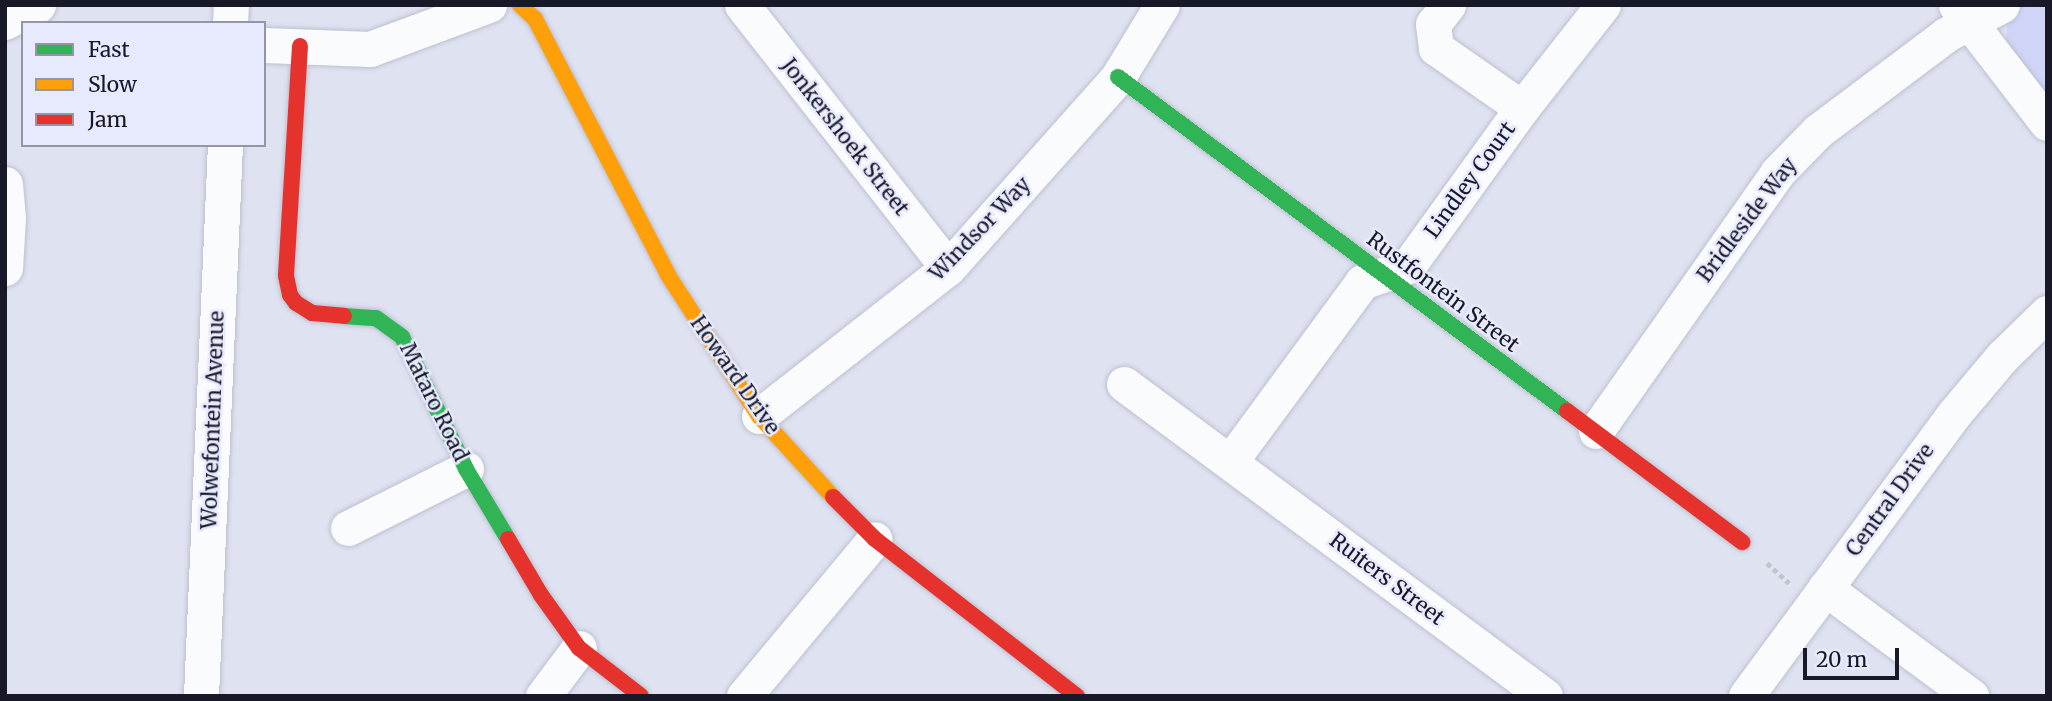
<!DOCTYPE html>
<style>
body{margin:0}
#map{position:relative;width:2052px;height:701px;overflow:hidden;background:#dfe2f1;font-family:Merriweather,serif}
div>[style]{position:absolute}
.green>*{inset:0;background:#d0d5f7}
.path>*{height:4.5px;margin-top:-2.25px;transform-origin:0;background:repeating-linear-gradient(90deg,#c3c4ca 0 5px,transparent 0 8.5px)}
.roads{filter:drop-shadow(0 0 2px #bdc0cf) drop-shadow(0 0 2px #bdc0cf)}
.street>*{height:35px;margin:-17.5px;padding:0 17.5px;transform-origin:17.5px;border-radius:17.5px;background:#fafbfd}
.fast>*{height:16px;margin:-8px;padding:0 8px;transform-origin:8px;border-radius:8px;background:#30b455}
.slow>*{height:16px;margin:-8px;padding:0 8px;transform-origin:8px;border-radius:8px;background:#ff9f0a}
.jam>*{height:16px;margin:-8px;padding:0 8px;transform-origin:8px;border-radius:8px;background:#e5322d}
span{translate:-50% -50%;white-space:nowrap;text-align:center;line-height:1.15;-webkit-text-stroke:5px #e7eafd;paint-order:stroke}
.street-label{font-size:21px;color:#171929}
.frame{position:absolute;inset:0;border:7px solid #171929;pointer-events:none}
.legend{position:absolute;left:21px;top:21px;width:245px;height:126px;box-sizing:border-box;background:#e7eafd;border:2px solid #9496a8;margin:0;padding:9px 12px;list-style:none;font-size:21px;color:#171929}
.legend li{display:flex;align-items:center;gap:14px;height:35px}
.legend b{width:35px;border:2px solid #9496a8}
.scale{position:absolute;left:1803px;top:648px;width:96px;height:32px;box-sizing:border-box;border:4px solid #171929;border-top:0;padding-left:9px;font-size:21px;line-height:24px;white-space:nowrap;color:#171929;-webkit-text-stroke:5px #e7eafd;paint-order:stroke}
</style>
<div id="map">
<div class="green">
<div style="clip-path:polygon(2020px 5px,2047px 5px,2047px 102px,2006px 46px,2007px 21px)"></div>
</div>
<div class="path">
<div style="left:1767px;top:563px;width:30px;rotate:42deg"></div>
</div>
<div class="roads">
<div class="street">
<div style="left:742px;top:5px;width:334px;rotate:51.9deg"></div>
<div style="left:1448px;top:5px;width:24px;rotate:128deg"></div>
<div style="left:1433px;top:24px;width:24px;rotate:83deg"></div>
<div style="left:1436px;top:48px;width:105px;rotate:34.9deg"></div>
<div style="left:1956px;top:5px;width:149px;rotate:52.4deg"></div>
<div style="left:5px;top:22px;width:37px;rotate:-27deg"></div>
<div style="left:230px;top:23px;width:18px;rotate:-87deg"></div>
<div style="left:264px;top:45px;width:106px;rotate:2.2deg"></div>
<div style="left:370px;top:49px;width:127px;rotate:-20.3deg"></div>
<div style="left:5px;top:184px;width:34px;rotate:85deg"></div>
<div style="left:8px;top:218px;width:50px;rotate:93.4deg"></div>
<div style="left:1124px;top:384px;width:524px;rotate:36.54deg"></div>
<div style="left:759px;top:416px;width:240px;rotate:-38.1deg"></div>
<div style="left:948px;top:268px;width:256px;rotate:-48.3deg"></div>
<div style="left:1118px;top:77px;width:84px;rotate:-58.6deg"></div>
<div style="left:1596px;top:431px;width:315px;rotate:-54.9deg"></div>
<div style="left:1777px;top:173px;width:59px;rotate:-45.7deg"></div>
<div style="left:1818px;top:131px;width:161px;rotate:-36.9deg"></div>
<div style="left:1947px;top:34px;width:62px;rotate:-27.8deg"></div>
<div style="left:1230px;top:462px;width:223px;rotate:-53.7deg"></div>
<div style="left:1362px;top:282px;width:49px;rotate:-19.2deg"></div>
<div style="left:1408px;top:266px;width:195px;rotate:-54.2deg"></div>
<div style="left:1522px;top:108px;width:131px;rotate:-51.8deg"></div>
<div style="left:348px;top:528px;width:132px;rotate:-26.6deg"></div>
<div style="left:1825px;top:588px;width:182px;rotate:36.5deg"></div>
<div style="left:201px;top:696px;width:552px;rotate:-87.51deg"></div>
<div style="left:543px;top:696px;width:60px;rotate:-53.1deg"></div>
<div style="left:744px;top:696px;width:204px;rotate:-50.2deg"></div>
<div style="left:1746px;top:696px;width:350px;rotate:-53.6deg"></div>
<div style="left:1954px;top:414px;width:75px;rotate:-49.9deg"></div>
<div style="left:2002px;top:357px;width:63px;rotate:-44.4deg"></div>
</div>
<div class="fast">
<div style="left:1118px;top:77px;width:560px;rotate:36.64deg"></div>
<div style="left:344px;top:316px;width:32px;rotate:4deg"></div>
<div style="left:376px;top:318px;width:32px;rotate:36deg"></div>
<div style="left:402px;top:337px;width:147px;rotate:64.1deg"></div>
<div style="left:466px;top:469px;width:82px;rotate:59deg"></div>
</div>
<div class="slow">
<div style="left:520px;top:5px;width:21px;rotate:43deg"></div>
<div style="left:535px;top:19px;width:288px;rotate:62.5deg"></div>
<div style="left:668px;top:275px;width:168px;rotate:57.2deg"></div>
<div style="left:759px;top:416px;width:110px;rotate:47.6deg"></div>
</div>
<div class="jam">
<div style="left:300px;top:46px;width:230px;rotate:93.5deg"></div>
<div style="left:286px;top:276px;width:19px;rotate:78deg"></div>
<div style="left:290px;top:295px;width:10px;rotate:53deg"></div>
<div style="left:296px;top:303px;width:19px;rotate:32deg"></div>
<div style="left:312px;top:313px;width:32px;rotate:5deg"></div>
<div style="left:1567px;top:411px;width:219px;rotate:36.8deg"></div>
<div style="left:833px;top:497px;width:59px;rotate:45deg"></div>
<div style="left:875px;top:539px;width:256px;rotate:37.9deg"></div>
<div style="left:508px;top:539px;width:65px;rotate:59.5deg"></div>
<div style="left:541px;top:595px;width:65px;rotate:54.4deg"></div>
<div style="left:579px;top:648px;width:78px;rotate:37.7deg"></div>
</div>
</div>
<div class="street-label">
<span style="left:845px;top:137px;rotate:52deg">Jonkershoek Street</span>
<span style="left:1470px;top:180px;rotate:-54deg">Lindley Court</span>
<span style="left:1747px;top:220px;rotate:-53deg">Bridleside Way</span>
<span style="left:980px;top:229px;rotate:-46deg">Windsor Way</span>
<span style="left:1443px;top:292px;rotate:37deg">Rustfontein Street</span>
<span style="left:735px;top:375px;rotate:55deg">Howard Drive</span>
<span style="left:434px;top:402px;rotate:64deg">Mataro Road</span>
<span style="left:213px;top:420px;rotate:-88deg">Wolwefontein Avenue</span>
<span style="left:1890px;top:500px;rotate:-54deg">Central Drive</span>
<span style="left:1387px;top:579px;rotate:37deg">Ruiters Street</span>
</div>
<div class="frame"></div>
<ul class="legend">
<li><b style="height:9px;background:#30b455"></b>Fast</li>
<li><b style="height:9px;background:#ff9f0a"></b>Slow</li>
<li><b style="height:9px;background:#e5322d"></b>Jam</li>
</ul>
<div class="scale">20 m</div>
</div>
